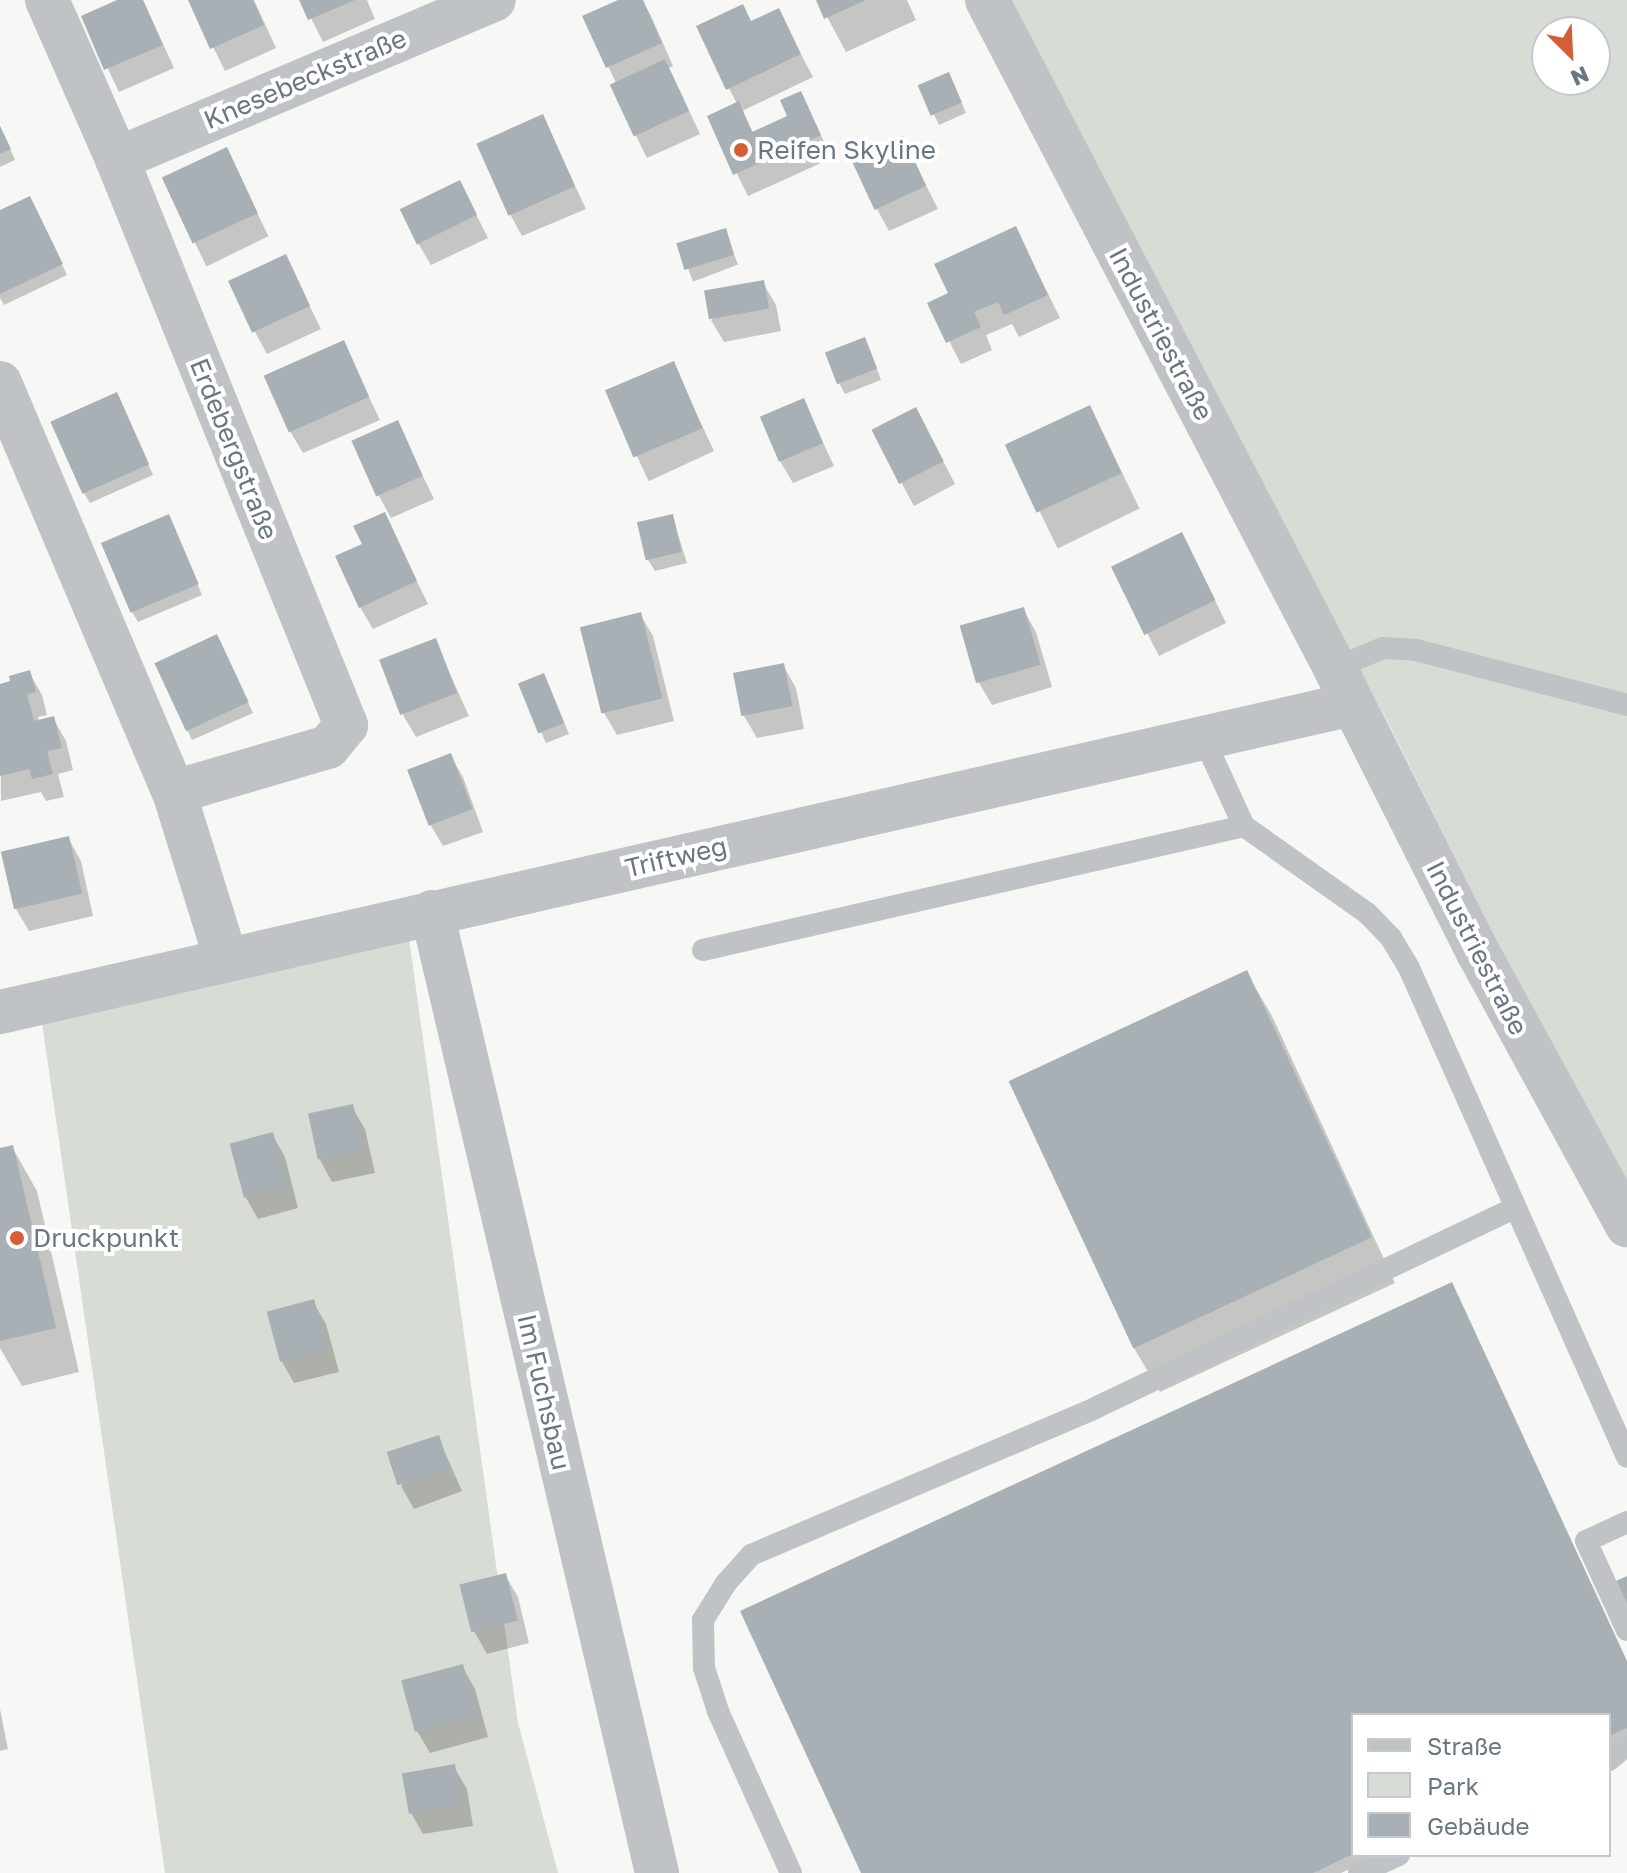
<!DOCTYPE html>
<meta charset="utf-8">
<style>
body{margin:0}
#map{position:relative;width:1627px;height:1873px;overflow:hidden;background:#f7f7f5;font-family:"Golos Text",sans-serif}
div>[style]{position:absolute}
.green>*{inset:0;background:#d7dcd4}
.shadow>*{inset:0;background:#0003;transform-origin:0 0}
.building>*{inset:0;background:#a9b0b5;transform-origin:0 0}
.service>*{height:22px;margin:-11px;padding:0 11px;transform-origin:11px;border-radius:11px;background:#bfc3c6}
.minor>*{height:44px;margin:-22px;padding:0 22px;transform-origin:22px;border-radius:22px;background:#bfc3c6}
.dots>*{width:22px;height:22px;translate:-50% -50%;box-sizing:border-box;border:4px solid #fff;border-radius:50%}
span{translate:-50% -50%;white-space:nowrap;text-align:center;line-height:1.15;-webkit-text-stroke:8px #fff;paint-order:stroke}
.street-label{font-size:26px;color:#697784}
.poi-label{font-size:26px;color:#697784}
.left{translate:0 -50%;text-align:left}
.legend{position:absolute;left:1351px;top:1713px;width:260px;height:144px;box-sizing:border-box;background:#fff;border:2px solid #c3c9ce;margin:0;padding:10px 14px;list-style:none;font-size:24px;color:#697784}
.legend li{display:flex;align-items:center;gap:16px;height:40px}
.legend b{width:40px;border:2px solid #c3c9ce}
.north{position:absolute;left:1531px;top:16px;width:80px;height:80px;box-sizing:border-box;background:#fff;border:2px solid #c3c9ce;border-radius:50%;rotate:156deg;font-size:22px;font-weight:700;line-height:32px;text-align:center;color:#697784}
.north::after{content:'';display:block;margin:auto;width:28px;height:36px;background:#d65e37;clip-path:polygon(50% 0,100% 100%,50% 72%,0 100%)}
</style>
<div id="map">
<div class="green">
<div style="clip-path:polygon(evenodd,1009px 0,1627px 0,1627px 1203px,1387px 721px,1009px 0,1547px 32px,1595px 32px,1595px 80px,1547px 80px,1547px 32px)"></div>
<div style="clip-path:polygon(409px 938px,518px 1723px,558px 1873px,165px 1873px,42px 1023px)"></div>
</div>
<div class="shadow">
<div style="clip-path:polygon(122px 0,143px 0,174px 68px,119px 92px,83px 17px)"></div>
<div style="clip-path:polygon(190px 0,254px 0,276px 48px,225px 71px)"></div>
<div style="clip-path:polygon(302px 0,367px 0,375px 19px,323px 42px)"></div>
<div style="clip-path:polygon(623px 0,642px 0,651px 16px,673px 66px,669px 68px,700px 134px,647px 158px,611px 85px,616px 83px,585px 17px)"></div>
<div style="clip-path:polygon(818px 0,907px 0,916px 20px,846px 52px)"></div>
<div style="clip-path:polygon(778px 11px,813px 77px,742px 111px,754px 134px,790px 117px,800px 93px,832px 158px,748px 196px,709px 117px,737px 104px,698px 27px,752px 23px)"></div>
<div style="clip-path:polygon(954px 85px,966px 113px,939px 125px,921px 87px)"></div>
<div style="clip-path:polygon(542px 116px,586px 209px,522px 236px,510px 214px)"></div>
<div style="clip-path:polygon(0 126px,15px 160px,0 167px)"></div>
<div style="clip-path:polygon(902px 138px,938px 209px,889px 231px,877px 209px)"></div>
<div style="left:226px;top:149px;width:97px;height:69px;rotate:64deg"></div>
<div style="clip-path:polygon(460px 183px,488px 238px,431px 265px,418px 243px)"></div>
<div style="clip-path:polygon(35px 209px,67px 275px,4px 305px,0 298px,0 213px)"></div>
<div style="clip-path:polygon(1016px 229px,1060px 318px,1019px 337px,1012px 324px,986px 335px,992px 350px,961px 364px,930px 304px,951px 294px)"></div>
<div style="left:725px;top:231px;width:36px;height:48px;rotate:69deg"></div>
<div style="clip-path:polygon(285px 256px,321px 329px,267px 354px,255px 332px)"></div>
<div style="clip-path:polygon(763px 283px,776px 305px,781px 331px,724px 342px,711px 320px)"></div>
<div style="clip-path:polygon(343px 343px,380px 420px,303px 453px,290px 431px)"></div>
<div style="clip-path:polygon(870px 350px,881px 380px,845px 394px,839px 383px)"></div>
<div style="left:673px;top:363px;width:97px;height:72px;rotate:65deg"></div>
<div style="clip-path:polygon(803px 400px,834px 466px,793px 483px,780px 461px)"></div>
<div style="clip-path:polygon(122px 405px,153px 475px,90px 503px,84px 493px)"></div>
<div style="left:1090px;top:407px;width:113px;height:91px;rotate:64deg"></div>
<div style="clip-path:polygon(397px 423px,434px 499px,391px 518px,379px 496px)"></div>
<div style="clip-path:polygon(874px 432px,928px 432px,955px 484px,914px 506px)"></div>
<div style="clip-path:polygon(384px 514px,428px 604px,373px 629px,360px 607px,364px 545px)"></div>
<div style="clip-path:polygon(672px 516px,687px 563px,655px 571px,648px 560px)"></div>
<div style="clip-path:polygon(174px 527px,202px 595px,138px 622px,132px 612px)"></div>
<div style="clip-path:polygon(1194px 557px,1226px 623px,1159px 656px,1113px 567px)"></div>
<div style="clip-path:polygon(1023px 609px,1036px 632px,1052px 687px,992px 705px,979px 683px)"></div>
<div style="clip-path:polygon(640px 614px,653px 636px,674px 721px,617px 735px,604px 713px)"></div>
<div style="clip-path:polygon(435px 641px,469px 716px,416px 737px,403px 715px)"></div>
<div style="clip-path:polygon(222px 647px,253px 713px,192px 740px,156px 664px)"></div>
<div style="clip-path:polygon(783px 665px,796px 688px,804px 729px,757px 738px,744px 716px)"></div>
<div style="clip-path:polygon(29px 672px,42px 695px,47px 715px,38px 717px,39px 722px,53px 718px,66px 741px,73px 770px,58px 774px,64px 797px,46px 801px,41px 792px,1px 801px,0 686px)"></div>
<div style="clip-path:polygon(520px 685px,549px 686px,569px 734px,546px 743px)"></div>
<div style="clip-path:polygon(450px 755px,463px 777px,483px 832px,443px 846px,430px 824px)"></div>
<div style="clip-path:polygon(68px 838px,81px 861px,93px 916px,29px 931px,16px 909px)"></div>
<div style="clip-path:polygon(1246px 972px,1272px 1016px,1395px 1283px,1160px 1392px,1134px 1348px)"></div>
<div style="clip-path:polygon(352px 1107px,365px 1129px,375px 1173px,332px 1182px,320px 1160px)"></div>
<div style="clip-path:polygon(272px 1134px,285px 1157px,298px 1208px,258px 1219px,245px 1196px)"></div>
<div style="clip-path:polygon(12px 1147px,37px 1191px,79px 1372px,22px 1386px,0 1348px,0 1150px)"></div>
<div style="clip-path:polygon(1452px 1285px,1627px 1663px,1627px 1741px,1609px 1750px,1609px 1715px,1353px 1715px,1353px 1855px,1380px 1855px,1341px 1873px,863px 1873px)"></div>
<div style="clip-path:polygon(313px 1302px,326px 1324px,339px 1372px,294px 1383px,281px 1360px,269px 1313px)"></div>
<div style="clip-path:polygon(438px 1437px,462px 1491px,414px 1509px,401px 1486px)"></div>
<div style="clip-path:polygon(505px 1575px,518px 1597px,529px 1643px,487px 1654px,474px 1631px)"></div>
<div style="clip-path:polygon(462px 1666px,475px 1689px,488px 1737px,430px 1753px,417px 1731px,404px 1683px)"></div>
<div style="clip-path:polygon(0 1709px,8px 1749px,0 1751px)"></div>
<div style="clip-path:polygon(454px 1767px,467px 1789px,473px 1826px,423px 1834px,410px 1811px)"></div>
</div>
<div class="building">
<div style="clip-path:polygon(117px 0,143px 0,163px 45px,104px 70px,81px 16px)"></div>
<div style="clip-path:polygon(188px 0,253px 0,264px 25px,210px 49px)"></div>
<div style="clip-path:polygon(299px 0,355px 0,308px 20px)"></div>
<div style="clip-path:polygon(618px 0,643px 0,662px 43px,606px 68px,582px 16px)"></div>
<div style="clip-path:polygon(816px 0,866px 0,824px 19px)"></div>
<div style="clip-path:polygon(743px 4px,751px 21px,779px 8px,801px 54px,726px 90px,696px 26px)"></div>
<div style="left:665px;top:59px;width:57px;height:61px;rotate:65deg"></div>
<div style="left:949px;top:72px;width:33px;height:34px;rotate:67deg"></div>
<div style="clip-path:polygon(801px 91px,821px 135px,733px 175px,707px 116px,739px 101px,752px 132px,787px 116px,780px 100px)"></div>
<div style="left:543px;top:114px;width:79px;height:73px;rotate:66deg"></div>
<div style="clip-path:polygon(0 126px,11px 149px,0 154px)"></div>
<div style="left:903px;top:136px;width:55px;height:57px;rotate:65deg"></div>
<div style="left:227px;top:147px;width:73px;height:72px;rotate:65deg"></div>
<div style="left:460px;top:180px;width:39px;height:67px;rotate:64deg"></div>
<div style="clip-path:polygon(30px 196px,63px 264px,0 294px,0 210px)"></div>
<div style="clip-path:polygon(1016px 226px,1048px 295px,1004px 315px,998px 302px,974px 312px,981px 327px,946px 343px,927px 303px,948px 293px,934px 264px)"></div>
<div style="left:726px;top:228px;width:28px;height:52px;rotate:73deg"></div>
<div style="left:286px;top:254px;width:57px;height:64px;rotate:65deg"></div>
<div style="left:764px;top:280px;width:29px;height:61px;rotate:80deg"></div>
<div style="left:865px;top:337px;width:34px;height:43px;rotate:69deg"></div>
<div style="left:344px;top:340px;width:62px;height:88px;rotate:66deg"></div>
<div style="left:674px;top:361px;width:73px;height:75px;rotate:67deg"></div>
<div style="left:117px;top:392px;width:79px;height:73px;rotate:66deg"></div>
<div style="left:804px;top:398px;width:49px;height:48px;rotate:67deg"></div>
<div style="left:1090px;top:405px;width:75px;height:94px;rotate:65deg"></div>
<div style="left:916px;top:407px;width:61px;height:50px;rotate:63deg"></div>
<div style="left:398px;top:420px;width:61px;height:51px;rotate:66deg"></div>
<div style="clip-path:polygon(385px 512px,417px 581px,359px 608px,335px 556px,362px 544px,353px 526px)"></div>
<div style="left:169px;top:514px;width:76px;height:74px;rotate:67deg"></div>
<div style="left:673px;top:514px;width:39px;height:37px;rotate:77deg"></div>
<div style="left:1182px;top:532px;width:76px;height:79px;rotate:64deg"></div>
<div style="left:1024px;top:607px;width:60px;height:67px;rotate:74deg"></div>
<div style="left:641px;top:612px;width:89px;height:63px;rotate:76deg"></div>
<div style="left:217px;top:634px;width:75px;height:69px;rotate:65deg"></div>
<div style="left:436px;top:638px;width:59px;height:61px;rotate:69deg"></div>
<div style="left:784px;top:663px;width:44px;height:52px;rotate:79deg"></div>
<div style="clip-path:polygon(30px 670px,36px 692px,27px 694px,34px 721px,54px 716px,62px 748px,47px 751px,53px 774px,32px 779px,29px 769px,0 776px,0 684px,10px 681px,9px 676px)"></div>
<div style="left:544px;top:673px;width:54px;height:28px;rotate:68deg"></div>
<div style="left:451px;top:753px;width:60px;height:47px;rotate:69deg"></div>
<div style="left:69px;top:836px;width:59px;height:70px;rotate:77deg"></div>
<div style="left:1247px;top:970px;width:295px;height:263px;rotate:65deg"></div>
<div style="left:353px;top:1104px;width:47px;height:46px;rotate:78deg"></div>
<div style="left:273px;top:1132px;width:56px;height:45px;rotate:75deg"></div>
<div style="clip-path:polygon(13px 1145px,56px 1328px,0 1341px,0 1148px)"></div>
<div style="clip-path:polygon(1452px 1282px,1627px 1661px,1627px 1728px,1609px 1736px,1609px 1715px,1353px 1715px,1353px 1854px,1313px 1873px,861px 1873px,740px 1611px)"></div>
<div style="left:314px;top:1299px;width:52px;height:49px;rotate:75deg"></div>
<div style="left:439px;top:1435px;width:35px;height:55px;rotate:72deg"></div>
<div style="left:506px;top:1573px;width:49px;height:48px;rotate:76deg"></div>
<div style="clip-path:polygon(1627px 1576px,1627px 1605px,1616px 1581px)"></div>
<div style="left:463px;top:1664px;width:53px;height:64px;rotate:75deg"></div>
<div style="left:455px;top:1764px;width:41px;height:54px;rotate:80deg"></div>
</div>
<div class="service">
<div style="left:1335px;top:668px;width:52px;rotate:-22.6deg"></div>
<div style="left:1383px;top:648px;width:33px;rotate:3deg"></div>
<div style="left:1416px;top:650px;width:218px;rotate:14.6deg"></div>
<div style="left:1203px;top:737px;width:98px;rotate:65.3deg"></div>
<div style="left:1244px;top:826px;width:151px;rotate:35.3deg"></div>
<div style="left:1367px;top:913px;width:35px;rotate:46deg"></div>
<div style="left:1391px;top:938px;width:35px;rotate:59deg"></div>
<div style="left:1409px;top:968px;width:535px;rotate:65.97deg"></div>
<div style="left:703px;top:950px;width:555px;rotate:-12.91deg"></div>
<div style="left:1627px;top:1522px;width:45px;rotate:155.1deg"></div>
<div style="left:1586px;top:1541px;width:98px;rotate:65.3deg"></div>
<div style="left:1609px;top:1760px;width:23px;rotate:-40deg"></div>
<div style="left:791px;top:1873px;width:178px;rotate:-114.3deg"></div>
<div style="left:718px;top:1711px;width:45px;rotate:-108deg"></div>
<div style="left:704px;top:1668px;width:48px;rotate:-91.2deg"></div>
<div style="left:703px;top:1620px;width:44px;rotate:-58.1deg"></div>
<div style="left:726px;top:1583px;width:38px;rotate:-48deg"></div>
<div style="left:751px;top:1555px;width:374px;rotate:-23.1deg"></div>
<div style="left:1095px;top:1408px;width:465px;rotate:-25.5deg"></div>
<div style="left:1359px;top:1873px;width:44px;rotate:-24.2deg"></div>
</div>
<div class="minor">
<div style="left:47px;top:0;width:174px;rotate:66.2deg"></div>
<div style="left:117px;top:159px;width:611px;rotate:67.97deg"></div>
<div style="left:346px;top:725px;width:28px;rotate:129deg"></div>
<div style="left:328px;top:747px;width:160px;rotate:163.7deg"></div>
<div style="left:987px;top:0;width:753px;rotate:62.48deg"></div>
<div style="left:1335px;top:668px;width:320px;rotate:63.3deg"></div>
<div style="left:1479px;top:954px;width:309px;rotate:61.4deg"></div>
<div style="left:117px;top:159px;width:409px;rotate:-22.9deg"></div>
<div style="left:0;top:383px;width:444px;rotate:67deg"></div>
<div style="left:174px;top:792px;width:175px;rotate:72.7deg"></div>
<div style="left:432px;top:912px;width:987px;rotate:76.82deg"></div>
<div style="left:0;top:1012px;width:1387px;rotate:-12.83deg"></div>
</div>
<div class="dots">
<div style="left:741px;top:150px;background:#d65e37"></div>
<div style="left:17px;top:1238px;background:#d65e37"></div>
</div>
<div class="street-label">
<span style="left:305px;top:79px;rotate:-23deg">Knesebeckstraße</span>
<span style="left:1161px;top:334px;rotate:62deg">Industriestraße</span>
<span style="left:234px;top:449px;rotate:68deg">Erdebergstraße</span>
<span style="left:676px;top:857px;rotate:-13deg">Triftweg</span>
<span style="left:1477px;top:948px;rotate:63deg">Industriestraße</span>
<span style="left:544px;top:1392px;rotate:77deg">Im Fuchsbau</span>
</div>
<div class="poi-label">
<span class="left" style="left:757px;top:150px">Reifen Skyline</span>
<span class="left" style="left:33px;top:1238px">Druckpunkt</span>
</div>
<ul class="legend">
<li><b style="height:10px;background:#bfc3c6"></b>Straße</li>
<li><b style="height:22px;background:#d7dcd4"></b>Park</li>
<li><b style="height:22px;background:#a9b0b5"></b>Gebäude</li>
</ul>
<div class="north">N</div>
</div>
